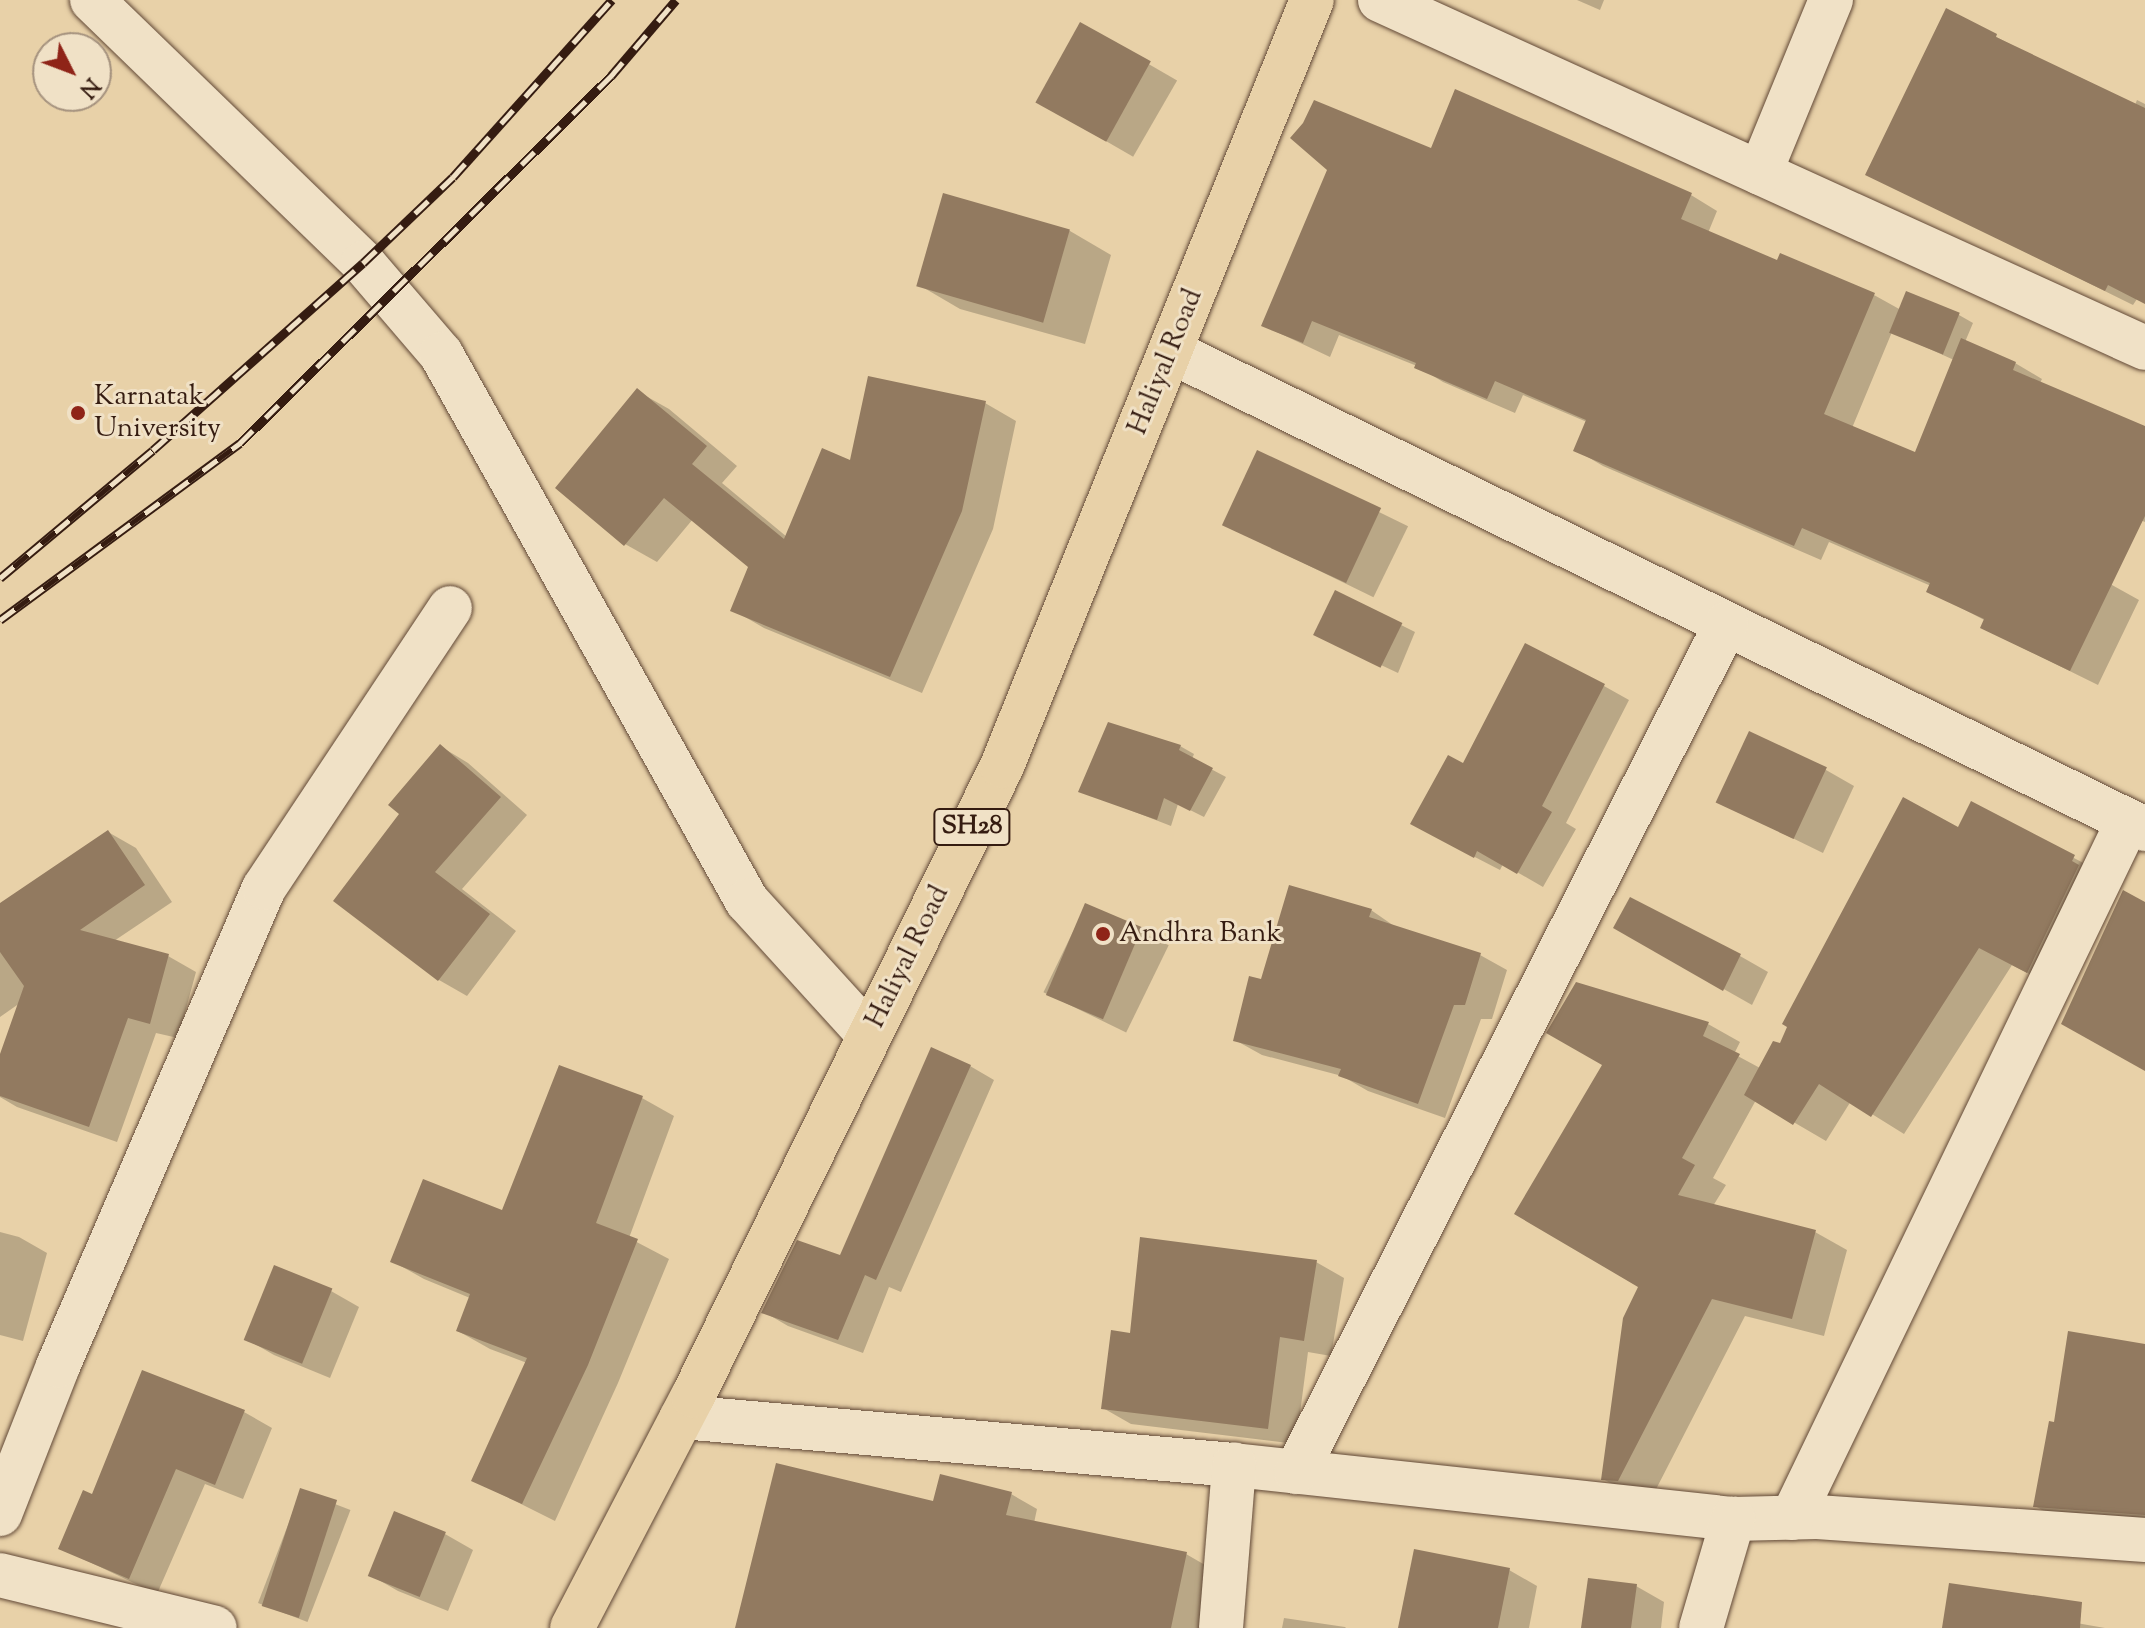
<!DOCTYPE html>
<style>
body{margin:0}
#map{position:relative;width:2145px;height:1628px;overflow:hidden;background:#e8d1a8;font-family:"Sorts Mill Goudy",serif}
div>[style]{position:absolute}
.shadow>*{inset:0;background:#0003;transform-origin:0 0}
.building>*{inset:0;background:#927a60;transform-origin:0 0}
.roads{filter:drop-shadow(0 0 2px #624937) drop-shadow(0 0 2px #624937)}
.minor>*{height:44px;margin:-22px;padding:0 22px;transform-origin:22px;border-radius:22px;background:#f0e1c6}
.major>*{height:44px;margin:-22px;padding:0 22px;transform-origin:22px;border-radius:22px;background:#e8d1a8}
.rail>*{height:9px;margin-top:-4.5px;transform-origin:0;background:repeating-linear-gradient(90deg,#f0e1c6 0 18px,#351c11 0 36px);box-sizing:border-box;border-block:2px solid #351c11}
.dots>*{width:22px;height:22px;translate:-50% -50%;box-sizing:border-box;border:4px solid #f0e1c6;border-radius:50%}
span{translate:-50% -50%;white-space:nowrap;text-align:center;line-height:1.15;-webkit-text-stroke:6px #f0e1c6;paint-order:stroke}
.shield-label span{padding:2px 6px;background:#f0e1c6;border:2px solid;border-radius:6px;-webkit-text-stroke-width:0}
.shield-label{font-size:26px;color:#351c11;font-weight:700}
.street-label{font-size:28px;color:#351c11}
.poi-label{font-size:28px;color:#351c11}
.left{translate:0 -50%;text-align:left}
.north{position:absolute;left:32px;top:32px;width:80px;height:80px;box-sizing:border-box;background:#f0e1c6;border:2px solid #a5927e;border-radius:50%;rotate:132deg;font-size:22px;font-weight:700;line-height:32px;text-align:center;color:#351c11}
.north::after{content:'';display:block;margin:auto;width:28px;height:36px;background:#8f2418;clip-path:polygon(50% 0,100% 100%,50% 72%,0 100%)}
</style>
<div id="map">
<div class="shadow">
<div style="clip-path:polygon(1577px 0,1604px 0,1600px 10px)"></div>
<div style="clip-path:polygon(1947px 11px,2078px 80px,2079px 77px,2135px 105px,2137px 100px,2145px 104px,2145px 303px,2137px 299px,2133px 305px,1867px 174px)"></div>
<div style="left:1081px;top:25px;width:111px;height:88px;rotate:30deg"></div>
<div style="clip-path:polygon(evenodd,1432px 151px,1691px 195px,1717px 211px,1708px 233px,1778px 263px,1781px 256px,1874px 295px,1901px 310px,1908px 294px,1959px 315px,1973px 323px,1965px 342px,2015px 363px,2042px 379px,2040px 383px,2145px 428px,2145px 522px,2008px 465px,2112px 585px,2139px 600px,2098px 685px,1982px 628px,1986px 621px,1929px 591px,1931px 586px,1829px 542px,1821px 560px,1603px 466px,1576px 450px,1587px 422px,1523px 395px,1515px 413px,1443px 382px,1417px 366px,1339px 335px,1330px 357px,1264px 326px,1432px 151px,1892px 332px,1954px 360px,1916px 455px,1852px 428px,1892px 332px)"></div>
<div style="clip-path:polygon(945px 195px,1070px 231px,1111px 255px,1085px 344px,960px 309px,919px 285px)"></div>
<div style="clip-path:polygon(637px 391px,669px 409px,737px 466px,722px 483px,787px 537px,851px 462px,985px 403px,1016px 421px,993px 529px,922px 693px,764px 628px,733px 610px,751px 567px,693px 519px,657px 562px,625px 544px)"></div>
<div style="left:1258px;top:453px;width:167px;height:79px;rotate:26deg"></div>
<div style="clip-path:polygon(1401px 625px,1415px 632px,1398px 673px,1315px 634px)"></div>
<div style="clip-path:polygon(1604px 686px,1629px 700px,1566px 823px,1576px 829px,1543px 887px,1503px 864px,1500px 870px,1438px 838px,1463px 766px)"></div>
<div style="clip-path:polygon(440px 746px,468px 763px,527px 815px,462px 889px,516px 931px,467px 996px,439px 980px,335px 901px,401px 814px)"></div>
<div style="clip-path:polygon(1180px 746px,1194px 754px,1192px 759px,1226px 777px,1204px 817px,1178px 804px,1171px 826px,1081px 791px)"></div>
<div style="clip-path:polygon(1826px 770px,1854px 786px,1823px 853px,1719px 802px)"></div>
<div style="clip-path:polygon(1972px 804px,2106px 875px,2059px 989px,2012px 965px,1904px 1134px,1851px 1101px,1826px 1141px,1756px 1100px,1713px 1178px,1726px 1185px,1713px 1206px,1815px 1232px,1847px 1250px,1824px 1336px,1745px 1316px,1651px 1499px,1635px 1497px,1603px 1479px,1641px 1286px,1605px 1065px,1577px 984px,1708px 1024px,1740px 1042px,1734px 1054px,1760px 1068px,1959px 829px)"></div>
<div style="clip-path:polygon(108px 832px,136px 848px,172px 902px,114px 941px,168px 956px,196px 972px,178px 1038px,156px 1033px,117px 1142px,17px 1107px,0 1097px,0 1060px,20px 1003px,0 1017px,0 905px)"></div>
<div style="left:1086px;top:905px;width:92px;height:97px;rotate:26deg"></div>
<div style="clip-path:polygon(1371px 910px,1397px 928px,1480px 955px,1507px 970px,1492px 1019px,1481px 1019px,1445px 1118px,1368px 1091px,1342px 1076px,1262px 1055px,1235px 1040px,1262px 982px)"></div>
<div style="clip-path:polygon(1616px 928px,1740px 956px,1768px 972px,1752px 1005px)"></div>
<div style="clip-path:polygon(970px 1066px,994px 1080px,901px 1292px,889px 1287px,863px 1353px,788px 1326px,764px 1312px,841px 1258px)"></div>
<div style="clip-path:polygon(642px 1098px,674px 1116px,629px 1238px,669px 1259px,618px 1383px,555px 1521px,473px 1480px,527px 1363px,490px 1349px,458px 1331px,470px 1298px,424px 1279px,392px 1261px,503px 1213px)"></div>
<div style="clip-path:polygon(0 1232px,19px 1237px,47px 1253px,23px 1341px,0 1335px)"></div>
<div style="clip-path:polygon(1316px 1262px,1344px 1278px,1331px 1356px,1308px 1352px,1296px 1444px,1131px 1424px,1103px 1408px,1132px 1335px)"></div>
<div style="clip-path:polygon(331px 1291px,359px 1307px,330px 1378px,274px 1355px,246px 1339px)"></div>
<div style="clip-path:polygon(2145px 1345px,2145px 1528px,2063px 1522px,2035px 1506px)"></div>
<div style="clip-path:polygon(244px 1412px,272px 1428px,243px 1499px,205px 1484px,157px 1594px,60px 1548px,93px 1496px)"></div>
<div style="clip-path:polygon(942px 1476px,1011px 1494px,1037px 1509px,1034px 1523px,1186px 1554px,1212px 1569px,1200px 1628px,739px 1628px,935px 1503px)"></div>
<div style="left:301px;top:1491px;width:53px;height:120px;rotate:21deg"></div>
<div style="clip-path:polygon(445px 1534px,473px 1550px,448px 1611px,398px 1591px,370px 1575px)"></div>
<div style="clip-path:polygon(1509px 1570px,1537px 1586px,1529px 1628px,1400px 1628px)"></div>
<div style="clip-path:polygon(1636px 1586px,1664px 1602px,1661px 1628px,1583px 1628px)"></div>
<div style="clip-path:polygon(1284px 1618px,1345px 1627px,1346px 1628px,1282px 1628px)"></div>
<div style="clip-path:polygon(2048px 1618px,2105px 1628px,1944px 1628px)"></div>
</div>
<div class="building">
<div style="clip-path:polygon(1946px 8px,1997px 34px,1996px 37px,2145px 108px,2145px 304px,2108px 285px,2105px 291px,1865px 175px)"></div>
<div style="left:1080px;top:22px;width:81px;height:92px;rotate:29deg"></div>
<div style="clip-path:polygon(1455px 89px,1692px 193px,1681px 219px,1777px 260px,1780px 253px,1875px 293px,1824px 414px,1915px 452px,1961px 338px,2016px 362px,2013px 370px,2145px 426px,2145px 516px,2070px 671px,1980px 628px,1984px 619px,1926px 592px,1930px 583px,1802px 528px,1794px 546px,1573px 451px,1586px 420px,1495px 381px,1487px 399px,1414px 368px,1416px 363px,1312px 321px,1303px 343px,1261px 326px,1327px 170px,1290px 138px,1303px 123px,1314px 100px,1431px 148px)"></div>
<div style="left:943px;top:193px;width:132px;height:97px;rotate:16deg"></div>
<div style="left:1906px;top:291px;width:58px;height:45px;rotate:22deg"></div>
<div style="clip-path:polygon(868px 376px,986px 401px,962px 511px,890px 677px,730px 611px,748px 567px,664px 498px,624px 546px,555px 488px,637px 388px,707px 446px,692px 464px,784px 539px,822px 448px,850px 460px)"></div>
<div style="left:1257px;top:450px;width:137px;height:83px;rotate:25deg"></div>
<div style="left:1335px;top:590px;width:75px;height:50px;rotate:26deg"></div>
<div style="clip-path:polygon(1525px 643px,1605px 684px,1542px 806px,1552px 812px,1517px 874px,1477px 851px,1474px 858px,1410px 824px,1448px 755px,1463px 763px)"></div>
<div style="clip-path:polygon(1108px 722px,1181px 745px,1179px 750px,1213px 768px,1190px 811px,1164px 798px,1157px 820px,1078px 792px)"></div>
<div style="left:1749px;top:731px;width:86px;height:79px;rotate:25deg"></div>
<div style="clip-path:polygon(440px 744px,501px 797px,435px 872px,490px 914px,438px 981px,333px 901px,399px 814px,388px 805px)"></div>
<div style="clip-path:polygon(1903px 797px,1958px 827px,1971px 801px,2075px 855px,2072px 861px,2079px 865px,2027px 973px,1979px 948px,1871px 1117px,1819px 1084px,1793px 1125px,1744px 1095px,1773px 1041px,1780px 1043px,1787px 1027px,1782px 1024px)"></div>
<div style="clip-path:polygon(108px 830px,145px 885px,80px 930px,169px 954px,150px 1024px,128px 1018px,89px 1127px,0 1096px,0 1054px,24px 986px,0 952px,0 903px)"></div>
<div style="clip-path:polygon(1289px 885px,1372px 909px,1369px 917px,1481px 953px,1465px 1005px,1454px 1005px,1418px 1104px,1338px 1076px,1341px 1069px,1233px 1041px,1249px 976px,1261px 979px)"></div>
<div style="clip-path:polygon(2123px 890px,2145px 902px,2145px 1071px,2061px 1024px)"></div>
<div style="clip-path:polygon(1630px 897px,1741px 954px,1723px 991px,1613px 928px)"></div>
<div style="left:1085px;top:903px;width:62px;height:100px;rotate:23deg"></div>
<div style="clip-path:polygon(1576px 982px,1709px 1022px,1703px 1036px,1740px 1054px,1682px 1158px,1695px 1165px,1678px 1195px,1816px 1230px,1792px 1319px,1712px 1299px,1618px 1481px,1601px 1480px,1623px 1318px,1638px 1287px,1514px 1214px,1602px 1065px,1546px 1033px)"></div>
<div style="clip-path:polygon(931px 1047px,971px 1065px,876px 1280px,865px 1275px,838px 1340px,761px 1313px,797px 1240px,840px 1255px)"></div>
<div style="clip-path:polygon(559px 1065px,643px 1096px,596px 1223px,638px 1239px,588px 1365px,522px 1504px,471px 1481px,527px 1358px,456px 1331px,470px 1294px,390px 1262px,423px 1179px,502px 1210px)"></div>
<div style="clip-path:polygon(1140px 1237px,1317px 1260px,1304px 1341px,1280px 1337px,1268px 1429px,1101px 1409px,1111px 1330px,1130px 1333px)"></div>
<div style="left:274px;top:1265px;width:63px;height:81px;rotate:22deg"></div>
<div style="clip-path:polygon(2068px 1331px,2145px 1344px,2145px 1515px,2033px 1507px,2049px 1421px,2054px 1422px)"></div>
<div style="clip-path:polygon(142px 1370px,245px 1410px,215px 1485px,176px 1469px,129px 1579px,58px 1549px,83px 1490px,92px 1494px)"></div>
<div style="clip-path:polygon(776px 1463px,933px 1501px,940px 1474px,1012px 1492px,1006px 1515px,1187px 1552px,1171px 1628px,735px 1628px)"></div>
<div style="left:300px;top:1488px;width:39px;height:124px;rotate:18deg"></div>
<div style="left:394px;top:1511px;width:56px;height:70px;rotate:22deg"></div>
<div style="clip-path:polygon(1414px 1549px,1510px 1568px,1498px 1628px,1398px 1628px)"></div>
<div style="clip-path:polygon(1588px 1578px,1637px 1584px,1631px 1628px,1581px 1628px)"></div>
<div style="clip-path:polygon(1949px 1583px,2082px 1602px,2080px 1628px,1942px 1628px)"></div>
</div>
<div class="roads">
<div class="minor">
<div style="left:92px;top:0;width:378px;rotate:44.1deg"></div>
<div style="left:363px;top:263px;width:120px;rotate:49.4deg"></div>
<div style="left:441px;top:354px;width:627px;rotate:60.78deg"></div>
<div style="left:747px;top:901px;width:181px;rotate:47.7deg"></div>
<div style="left:1380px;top:0;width:840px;rotate:24.46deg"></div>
<div style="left:1760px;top:173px;width:187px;rotate:-67.7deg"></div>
<div style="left:1170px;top:351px;width:1086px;rotate:26.12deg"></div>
<div style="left:682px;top:1417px;width:554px;rotate:4.97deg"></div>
<div style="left:1234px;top:1465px;width:502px;rotate:6.18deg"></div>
<div style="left:1733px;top:1519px;width:84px;rotate:-1.4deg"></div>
<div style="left:1817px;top:1517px;width:329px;rotate:4deg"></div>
<div style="left:1296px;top:1472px;width:951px;rotate:-63.11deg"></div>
<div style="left:0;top:1514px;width:159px;rotate:-68.6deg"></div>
<div style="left:58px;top:1366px;width:520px;rotate:-66.69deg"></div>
<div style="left:264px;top:888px;width:336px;rotate:-56.4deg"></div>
<div style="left:1792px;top:1518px;width:774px;rotate:-64.26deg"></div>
<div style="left:0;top:1575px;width:221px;rotate:13.8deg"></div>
<div style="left:1221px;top:1628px;width:164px;rotate:-85.4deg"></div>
<div style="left:1701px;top:1628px;width:114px;rotate:-73.6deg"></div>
</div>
<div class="major">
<div style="left:572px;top:1628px;width:262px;rotate:-62.5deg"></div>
<div style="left:693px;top:1396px;width:702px;rotate:-63.87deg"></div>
<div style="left:1002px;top:766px;width:826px;rotate:-67.97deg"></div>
</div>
</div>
<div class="rail">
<div style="left:0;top:578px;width:199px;rotate:-39.9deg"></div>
<div style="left:153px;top:450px;width:281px;rotate:-41.7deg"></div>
<div style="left:363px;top:263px;width:124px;rotate:-43.7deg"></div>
<div style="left:453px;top:177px;width:238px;rotate:-48.1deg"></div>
<div style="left:0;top:620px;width:298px;rotate:-36.4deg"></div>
<div style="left:240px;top:443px;width:522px;rotate:-44.69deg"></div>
<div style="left:611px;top:76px;width:100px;rotate:-49.5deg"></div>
</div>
<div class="dots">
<div style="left:78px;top:413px;background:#8f2418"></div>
<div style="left:1103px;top:934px;background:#8f2418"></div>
</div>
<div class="shield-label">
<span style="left:972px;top:827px">SH28</span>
</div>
<div class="street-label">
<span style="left:1166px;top:362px;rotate:-68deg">Haliyal Road</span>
<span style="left:908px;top:957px;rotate:-64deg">Haliyal Road</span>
</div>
<div class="poi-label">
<span class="left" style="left:94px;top:413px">Karnatak<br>University</span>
<span class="left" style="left:1119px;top:934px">Andhra Bank</span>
</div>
<div class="north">N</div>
</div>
